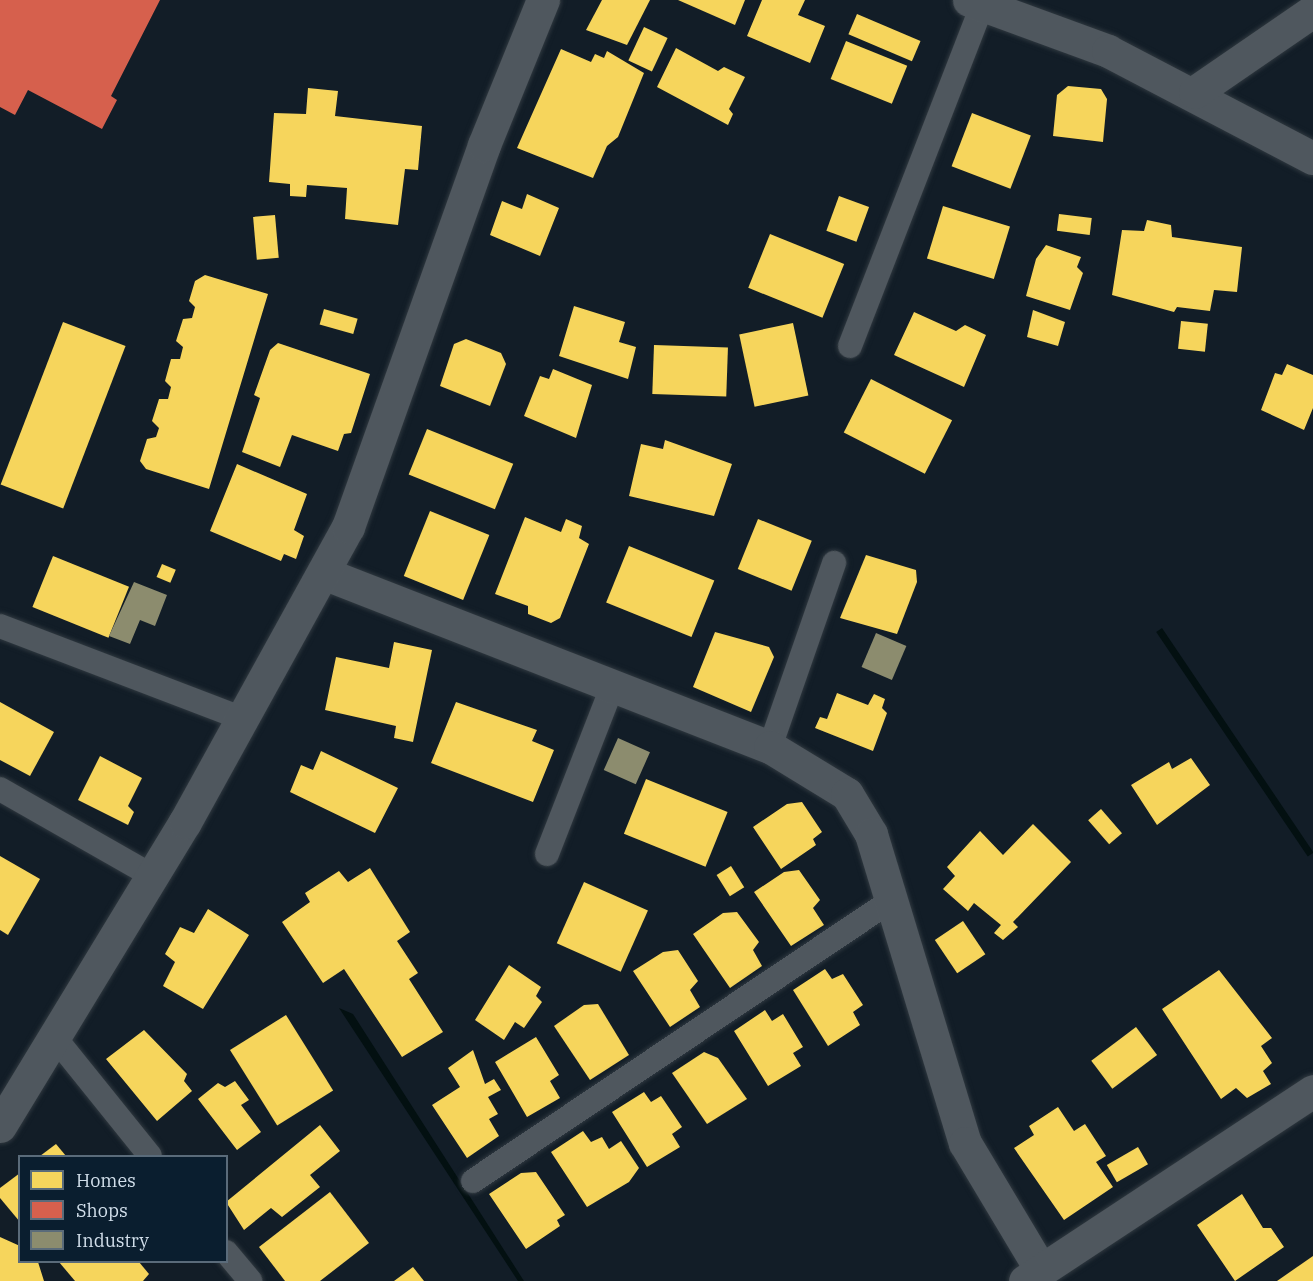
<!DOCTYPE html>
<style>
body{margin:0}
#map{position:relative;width:1313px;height:1281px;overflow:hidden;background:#121d27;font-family:"IBM Plex Serif",serif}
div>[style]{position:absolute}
.water>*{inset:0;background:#031011;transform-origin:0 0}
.homes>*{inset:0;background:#f6d55c;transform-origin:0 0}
.shops>*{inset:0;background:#d6604d}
.industry>*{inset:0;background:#8c8c6e;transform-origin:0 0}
.roads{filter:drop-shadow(0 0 2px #2f383f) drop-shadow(0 0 2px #2f383f)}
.lane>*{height:24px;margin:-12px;padding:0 12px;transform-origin:12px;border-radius:12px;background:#4f575e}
.street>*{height:33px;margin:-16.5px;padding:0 16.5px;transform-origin:16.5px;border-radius:16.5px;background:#4f575e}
span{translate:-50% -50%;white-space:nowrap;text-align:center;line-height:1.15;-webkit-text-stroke:6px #0a1e2f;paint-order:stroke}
.legend{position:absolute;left:18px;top:1155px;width:210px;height:108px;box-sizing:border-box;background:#0a1e2f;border:2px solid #5a6b7a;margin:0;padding:8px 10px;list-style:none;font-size:18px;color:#d1deea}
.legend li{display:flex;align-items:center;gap:12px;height:30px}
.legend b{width:30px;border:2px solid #5a6b7a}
</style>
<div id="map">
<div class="water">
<div style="left:1162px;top:628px;width:271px;height:7px;rotate:56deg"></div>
<div style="clip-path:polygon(339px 1008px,353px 1014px,524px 1281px,518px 1281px)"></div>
</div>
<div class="homes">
<div style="clip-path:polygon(602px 0,650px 0,627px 45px,586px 30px)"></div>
<div style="clip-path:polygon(678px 0,745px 0,735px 25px)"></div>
<div style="clip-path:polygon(762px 0,805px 0,798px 15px,825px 26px,810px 63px,747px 36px)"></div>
<div style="left:857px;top:14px;width:69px;height:22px;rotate:23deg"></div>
<div style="left:644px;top:27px;width:26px;height:37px;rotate:25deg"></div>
<div style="left:846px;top:41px;width:66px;height:41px;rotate:22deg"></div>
<div style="clip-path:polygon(676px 48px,718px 71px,724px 67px,745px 77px,729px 109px,733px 114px,728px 125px,657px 87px)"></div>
<div style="clip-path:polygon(561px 49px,591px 62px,595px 54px,604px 58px,607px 51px,644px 73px,618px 137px,607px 146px,593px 178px,517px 148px)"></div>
<div style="clip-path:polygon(1068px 86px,1101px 89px,1107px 99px,1103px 142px,1053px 136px,1057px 95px)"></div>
<div style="clip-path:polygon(308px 88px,338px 91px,335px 116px,422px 126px,418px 170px,405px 169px,398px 225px,345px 219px,347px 188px,307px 185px,306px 197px,290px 196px,290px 184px,269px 182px,274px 113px,306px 114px)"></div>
<div style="left:972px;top:113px;width:63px;height:57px;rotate:21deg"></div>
<div style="clip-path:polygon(527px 194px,559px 208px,540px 256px,490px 235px,502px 201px,522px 209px)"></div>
<div style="left:839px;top:196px;width:32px;height:37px;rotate:20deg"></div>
<div style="left:943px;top:206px;width:70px;height:55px;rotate:17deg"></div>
<div style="left:1059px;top:214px;width:33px;height:17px;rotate:7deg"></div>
<div style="left:275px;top:215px;width:43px;height:22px;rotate:85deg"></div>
<div style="clip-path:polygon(1147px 220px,1171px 225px,1172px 237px,1242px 247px,1237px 292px,1214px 290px,1210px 311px,1177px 307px,1174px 312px,1112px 295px,1122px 230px,1144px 231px)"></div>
<div style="left:770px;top:234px;width:80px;height:58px;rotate:22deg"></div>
<div style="clip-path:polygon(1046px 245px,1081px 257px,1077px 267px,1083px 273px,1070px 310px,1026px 296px,1036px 259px)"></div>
<div style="clip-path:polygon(205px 275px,268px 294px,209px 489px,146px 469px,140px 461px,147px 439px,156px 437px,159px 428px,152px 421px,159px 399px,168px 399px,171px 387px,165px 381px,171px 359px,180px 359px,183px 347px,176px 341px,183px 319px,192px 318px,195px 307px,189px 301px,195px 281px)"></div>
<div style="clip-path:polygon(574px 306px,625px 322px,619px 342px,636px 347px,628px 379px,559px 356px)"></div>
<div style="left:324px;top:309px;width:35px;height:16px;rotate:16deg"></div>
<div style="clip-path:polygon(1033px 310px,1065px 322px,1058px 346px,1027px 337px)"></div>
<div style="clip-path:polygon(914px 312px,956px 331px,965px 325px,986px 335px,964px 387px,894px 355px)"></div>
<div style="left:1181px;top:321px;width:27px;height:28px;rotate:6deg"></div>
<div style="left:63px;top:322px;width:67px;height:174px;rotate:21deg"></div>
<div style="left:793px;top:323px;width:74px;height:55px;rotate:78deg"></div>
<div style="clip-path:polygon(466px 339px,501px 353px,506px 364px,490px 406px,440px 386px,454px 344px)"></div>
<div style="clip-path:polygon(278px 343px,370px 374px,351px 433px,344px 434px,338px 451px,292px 435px,280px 467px,242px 452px,260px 398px,254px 395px,270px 350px)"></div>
<div style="left:654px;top:345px;width:74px;height:49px;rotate:2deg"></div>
<div style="clip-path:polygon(1287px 364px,1313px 375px,1313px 408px,1304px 430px,1261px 410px,1275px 373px,1282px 375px)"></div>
<div style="clip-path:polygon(553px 369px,592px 385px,576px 438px,524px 416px,540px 376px,549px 379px)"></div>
<div style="left:871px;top:379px;width:91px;height:60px;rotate:27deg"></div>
<div style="left:427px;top:429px;width:93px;height:49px;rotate:22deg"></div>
<div style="clip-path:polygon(665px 440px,732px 464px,714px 516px,629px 496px,641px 444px,663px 449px)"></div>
<div style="clip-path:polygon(237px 464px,307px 494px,294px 530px,304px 536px,296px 559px,284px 554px,281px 561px,210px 531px)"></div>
<div style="left:430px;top:511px;width:64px;height:70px;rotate:22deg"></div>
<div style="clip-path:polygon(525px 517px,561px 532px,566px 519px,582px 526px,579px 538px,589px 544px,560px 618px,551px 623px,528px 614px,528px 606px,495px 594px)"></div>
<div style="left:758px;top:519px;width:58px;height:54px;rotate:22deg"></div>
<div style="left:629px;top:546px;width:92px;height:61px;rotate:22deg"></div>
<div style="clip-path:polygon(866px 555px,916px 570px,917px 582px,897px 634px,840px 618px)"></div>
<div style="left:53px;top:556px;width:82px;height:55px;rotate:22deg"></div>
<div style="left:162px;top:564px;width:15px;height:14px;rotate:23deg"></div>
<div style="clip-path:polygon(715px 632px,769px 647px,774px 657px,751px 712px,693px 687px)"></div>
<div style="clip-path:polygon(394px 642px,432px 650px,413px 742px,394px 738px,396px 726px,325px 710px,336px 657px,389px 668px)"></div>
<div style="clip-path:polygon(837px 693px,868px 705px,874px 694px,885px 699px,882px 708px,887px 713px,873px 751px,815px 728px,820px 717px,827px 719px)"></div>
<div style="clip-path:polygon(0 702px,54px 732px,30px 776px,0 760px)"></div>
<div style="clip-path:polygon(456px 702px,537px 730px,532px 741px,554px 750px,533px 802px,431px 763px)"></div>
<div style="clip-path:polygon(321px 751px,398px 788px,375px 833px,290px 792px,301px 765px,313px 770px)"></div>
<div style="clip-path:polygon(100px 756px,142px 778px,128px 806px,134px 812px,128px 825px,78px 800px)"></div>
<div style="clip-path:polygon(1191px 758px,1210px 785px,1157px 825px,1131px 785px,1169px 762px,1172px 769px)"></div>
<div style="left:646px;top:779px;width:88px;height:59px;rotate:22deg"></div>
<div style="clip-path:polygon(802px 802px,822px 832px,813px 839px,816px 845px,781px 869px,753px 827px,787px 804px)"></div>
<div style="left:1101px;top:809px;width:32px;height:17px;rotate:49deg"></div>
<div style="clip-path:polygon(1033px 824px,1071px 862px,1013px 922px,1018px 927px,1003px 940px,994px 933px,1001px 925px,974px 903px,968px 911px,943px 889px,955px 876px,947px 867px,980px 831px,1003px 855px)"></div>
<div style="clip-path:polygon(0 856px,40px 879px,8px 935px,0 930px)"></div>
<div style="left:731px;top:866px;width:25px;height:17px;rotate:58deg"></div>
<div style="clip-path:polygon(370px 868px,410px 932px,397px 941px,418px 973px,409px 979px,443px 1032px,402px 1057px,344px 969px,323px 983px,282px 922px,310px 902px,305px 893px,339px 871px,348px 882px)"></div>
<div style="clip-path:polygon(799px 870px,820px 900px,813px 908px,824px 925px,791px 946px,754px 892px,784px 872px)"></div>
<div style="left:584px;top:882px;width:70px;height:67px;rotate:24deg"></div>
<div style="clip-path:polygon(208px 909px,249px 935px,203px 1009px,163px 986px,175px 962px,165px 954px,180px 927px,194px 933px)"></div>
<div style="clip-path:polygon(737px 912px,759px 942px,753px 950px,762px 966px,730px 988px,693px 934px,723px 913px)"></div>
<div style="left:963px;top:921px;width:40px;height:34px;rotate:56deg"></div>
<div style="clip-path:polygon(678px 950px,698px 981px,690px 990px,700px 1007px,670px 1027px,633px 971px,663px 952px)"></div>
<div style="clip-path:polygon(509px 965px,541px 987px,536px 996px,542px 1002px,524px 1028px,515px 1022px,504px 1040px,475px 1020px)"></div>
<div style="clip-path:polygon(825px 969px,832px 979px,843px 974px,863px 1005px,853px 1012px,860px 1025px,828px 1046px,793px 990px)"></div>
<div style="clip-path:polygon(1219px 970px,1272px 1038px,1261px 1046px,1272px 1063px,1263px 1071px,1271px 1084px,1247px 1098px,1236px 1088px,1221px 1099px,1162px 1009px)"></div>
<div style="clip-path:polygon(598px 1004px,629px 1055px,590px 1080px,554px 1026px,584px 1005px)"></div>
<div style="clip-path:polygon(765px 1010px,772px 1021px,783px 1014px,803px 1047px,793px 1053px,801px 1066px,768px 1086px,734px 1031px)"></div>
<div style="left:286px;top:1015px;width:89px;height:66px;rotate:58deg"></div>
<div style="left:1136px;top:1027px;width:35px;height:56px;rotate:53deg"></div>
<div style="clip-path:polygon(144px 1030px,187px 1074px,184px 1081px,192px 1091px,157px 1121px,106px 1059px)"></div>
<div style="clip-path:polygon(536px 1037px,559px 1075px,550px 1081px,560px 1098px,527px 1117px,495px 1062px)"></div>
<div style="clip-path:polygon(473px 1050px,485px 1084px,494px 1079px,501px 1090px,488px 1097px,498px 1114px,489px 1119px,499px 1136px,467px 1158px,432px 1105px,460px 1087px,448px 1068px)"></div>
<div style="clip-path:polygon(704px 1052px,718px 1058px,747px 1099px,707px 1124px,672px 1073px)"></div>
<div style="clip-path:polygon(235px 1081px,249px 1100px,241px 1105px,261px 1132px,237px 1150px,198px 1099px,218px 1083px,225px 1087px)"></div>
<div style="clip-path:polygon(644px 1092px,651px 1102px,661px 1096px,682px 1127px,672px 1134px,680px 1147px,647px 1167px,612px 1112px)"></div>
<div style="clip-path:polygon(1058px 1107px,1074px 1131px,1085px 1124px,1106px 1156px,1096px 1162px,1113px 1187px,1064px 1220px,1014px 1148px,1034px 1135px,1029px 1126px)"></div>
<div style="clip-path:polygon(320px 1125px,340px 1151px,310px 1175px,320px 1187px,282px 1217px,271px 1208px,244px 1230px,226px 1202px)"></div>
<div style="clip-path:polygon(583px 1131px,591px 1142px,602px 1137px,609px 1149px,621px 1141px,639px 1168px,629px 1182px,587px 1207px,551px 1152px)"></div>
<div style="clip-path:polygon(56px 1144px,66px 1156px,40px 1156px)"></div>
<div style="left:1138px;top:1147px;width:20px;height:36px;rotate:60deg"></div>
<div style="clip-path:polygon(536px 1172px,565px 1215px,557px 1220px,560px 1226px,526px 1249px,489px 1194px,521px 1173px)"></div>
<div style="clip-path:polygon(20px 1173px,20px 1222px,0 1198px,0 1188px)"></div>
<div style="clip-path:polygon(330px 1192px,369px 1243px,320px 1281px,285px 1281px,259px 1247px)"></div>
<div style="clip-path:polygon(1242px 1194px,1263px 1228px,1271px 1228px,1284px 1247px,1235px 1281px,1197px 1225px)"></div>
<div style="clip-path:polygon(0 1237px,20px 1246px,20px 1262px,38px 1262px,44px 1281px,0 1281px)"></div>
<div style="clip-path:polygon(1313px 1256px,1313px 1281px,1277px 1281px)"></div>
<div style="clip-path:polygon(59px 1262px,139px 1262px,149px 1274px,143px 1281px,75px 1281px)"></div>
<div style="clip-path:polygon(413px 1267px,424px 1281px,394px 1281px)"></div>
</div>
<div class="shops">
<div style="clip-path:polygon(0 0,160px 0,111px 96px,117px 100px,102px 129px,28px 90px,15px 115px,0 107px)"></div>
</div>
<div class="industry">
<div style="clip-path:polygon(134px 582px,167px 595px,155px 626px,140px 620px,130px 644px,109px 636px)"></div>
<div style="left:876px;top:633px;width:33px;height:37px;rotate:23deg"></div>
<div style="left:618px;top:738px;width:35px;height:35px;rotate:24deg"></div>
</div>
<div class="roads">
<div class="lane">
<div style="left:850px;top:346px;width:365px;rotate:-68.8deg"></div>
<div style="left:0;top:626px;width:261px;rotate:20.9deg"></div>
<div style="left:770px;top:747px;width:195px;rotate:-70.8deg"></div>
<div style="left:0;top:789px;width:174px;rotate:29.7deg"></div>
<div style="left:547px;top:854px;width:181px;rotate:-68.7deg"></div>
<div style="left:52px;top:1034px;width:156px;rotate:51.2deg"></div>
<div style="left:473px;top:1181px;width:505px;rotate:-33.85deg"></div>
<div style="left:226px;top:1252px;width:38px;rotate:50deg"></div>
</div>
<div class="street">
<div style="left:969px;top:0;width:148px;rotate:20.1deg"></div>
<div style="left:1108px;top:51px;width:231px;rotate:27.6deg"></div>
<div style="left:1195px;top:92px;width:143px;rotate:-34.5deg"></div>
<div style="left:326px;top:574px;width:477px;rotate:21.3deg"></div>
<div style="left:770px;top:747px;width:90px;rotate:31.4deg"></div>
<div style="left:847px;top:794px;width:47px;rotate:59deg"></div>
<div style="left:871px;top:834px;width:323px;rotate:73.1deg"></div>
<div style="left:965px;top:1143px;width:148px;rotate:59.1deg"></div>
<div style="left:0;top:1126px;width:356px;rotate:-58.7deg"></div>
<div style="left:185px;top:822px;width:337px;rotate:-61.1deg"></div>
<div style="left:348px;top:527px;width:405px;rotate:-70.4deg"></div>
<div style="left:484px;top:145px;width:157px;rotate:-67.9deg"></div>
<div style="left:1025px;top:1281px;width:345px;rotate:-33.4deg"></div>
</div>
</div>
<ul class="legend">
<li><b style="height:16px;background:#f6d55c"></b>Homes</li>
<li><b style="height:16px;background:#d6604d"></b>Shops</li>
<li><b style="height:16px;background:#8c8c6e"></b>Industry</li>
</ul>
</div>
